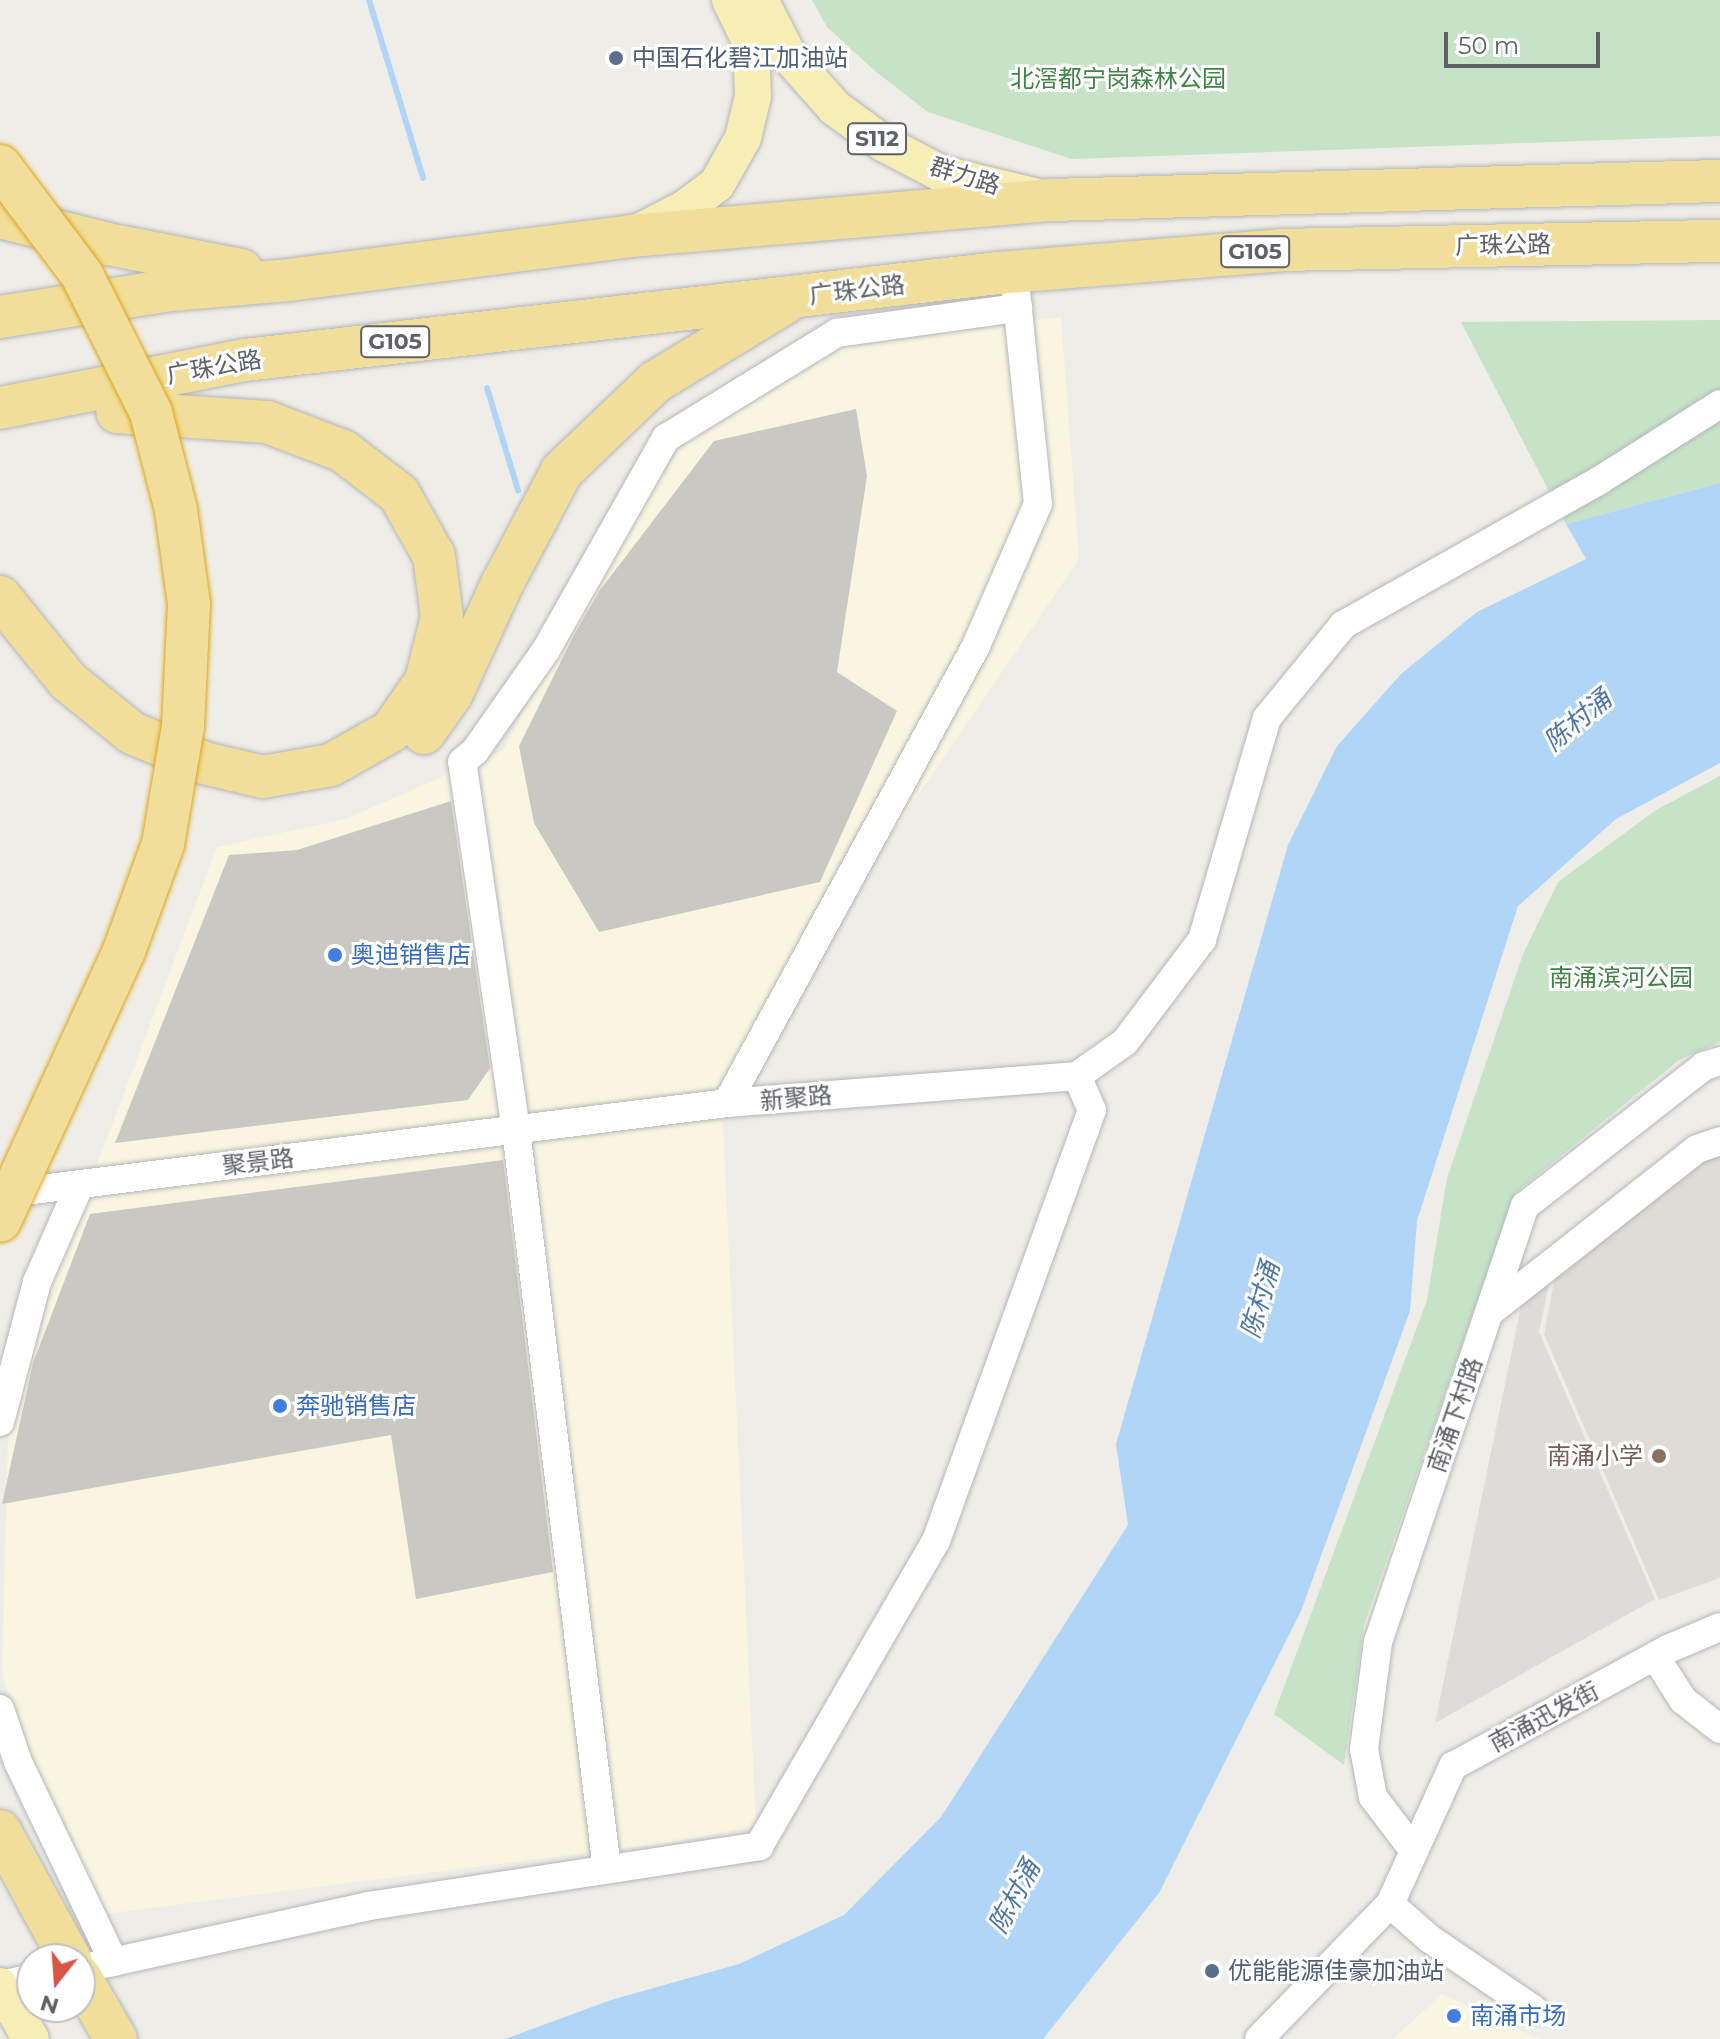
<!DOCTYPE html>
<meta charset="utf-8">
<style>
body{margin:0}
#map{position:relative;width:1720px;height:2039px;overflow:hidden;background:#efede7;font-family:Montserrat,"Noto Sans SC",sans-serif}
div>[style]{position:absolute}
.commercial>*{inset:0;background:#faf5e0}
.industrial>*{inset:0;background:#dedcd9}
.education>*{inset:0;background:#dedcd5}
.green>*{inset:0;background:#c6e3c7}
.water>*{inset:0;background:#b0d5f6}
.stream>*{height:6px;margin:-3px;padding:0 3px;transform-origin:3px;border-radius:3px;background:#b0d5f6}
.building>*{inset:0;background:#cac8c3}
.roads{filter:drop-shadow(0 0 2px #b4b6ba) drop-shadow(0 0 2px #b4b6ba)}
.minor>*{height:28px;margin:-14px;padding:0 14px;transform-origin:14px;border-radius:14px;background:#fff}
.major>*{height:36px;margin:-18px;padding:0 18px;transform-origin:18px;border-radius:18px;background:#f6eeb4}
.highway>*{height:42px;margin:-21px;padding:0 21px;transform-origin:21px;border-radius:21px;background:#f2de9b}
.bridges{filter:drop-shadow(0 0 2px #dca61a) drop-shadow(0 0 2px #dca61a)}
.highway-bridge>*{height:42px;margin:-21px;padding:0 21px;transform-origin:21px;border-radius:21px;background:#f2de9b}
.dots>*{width:22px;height:22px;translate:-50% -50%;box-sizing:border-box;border:4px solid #fff;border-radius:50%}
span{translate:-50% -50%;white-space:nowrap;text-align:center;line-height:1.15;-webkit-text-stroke:6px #fff;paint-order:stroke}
.shield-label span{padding:2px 6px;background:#fff;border:2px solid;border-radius:6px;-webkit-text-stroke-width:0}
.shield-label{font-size:22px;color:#5e6165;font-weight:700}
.service-label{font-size:24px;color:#4e5e75}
.left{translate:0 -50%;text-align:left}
.park-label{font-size:24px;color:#408345}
.street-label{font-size:24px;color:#5e6165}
.shop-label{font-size:24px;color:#366cbe}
.education-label{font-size:24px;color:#785e54}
.right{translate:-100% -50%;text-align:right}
.water-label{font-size:26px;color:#4d76a6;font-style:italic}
.north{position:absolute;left:16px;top:1943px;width:80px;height:80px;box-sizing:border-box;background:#fff;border:2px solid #bfc0c1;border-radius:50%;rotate:197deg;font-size:22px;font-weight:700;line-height:32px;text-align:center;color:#5e6165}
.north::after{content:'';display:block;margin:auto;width:28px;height:36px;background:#d65545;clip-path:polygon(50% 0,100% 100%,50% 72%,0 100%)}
.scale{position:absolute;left:1444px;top:32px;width:156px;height:36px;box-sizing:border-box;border:4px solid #5e6165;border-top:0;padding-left:10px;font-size:24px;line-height:28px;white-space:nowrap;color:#5e6165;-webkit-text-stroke:6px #fff;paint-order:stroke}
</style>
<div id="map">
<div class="commercial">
<div style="clip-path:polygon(1061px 317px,1079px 559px,721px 1084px,756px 1826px,672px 1842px,89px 1916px,2px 1675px,9px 1398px,217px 847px,346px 819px,503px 750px,615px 543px,683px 444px,828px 348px)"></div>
<div style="clip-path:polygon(1442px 1994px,1539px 2039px,1393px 2039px)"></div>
</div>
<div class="industrial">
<div style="clip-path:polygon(1553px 1266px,1539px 1332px,1655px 1599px,1435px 1723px,1523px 1297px)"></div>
</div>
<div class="education">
<div style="clip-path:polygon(1720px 1152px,1720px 1578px,1659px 1600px,1544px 1334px,1557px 1267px,1696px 1160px)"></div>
</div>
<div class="green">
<div style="clip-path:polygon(812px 0,1720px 0,1720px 136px,1072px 159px,928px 112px,875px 71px,827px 27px)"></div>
<div style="clip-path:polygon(1720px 320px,1720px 483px,1566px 524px,1461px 322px)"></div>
<div style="clip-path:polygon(1720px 776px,1720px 1042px,1679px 1060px,1515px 1193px,1364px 1625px,1344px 1765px,1274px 1714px,1427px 1300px,1447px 1178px,1523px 954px,1558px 882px,1656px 810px)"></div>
</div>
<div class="water">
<div style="clip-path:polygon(1720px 483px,1720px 763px,1616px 819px,1518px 906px,1417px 1221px,1410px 1311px,1301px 1611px,1159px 1893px,1043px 2039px,505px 2039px,611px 2000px,739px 1964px,844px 1915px,941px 1817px,1128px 1525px,1116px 1444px,1288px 845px,1337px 746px,1401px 674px,1477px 612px,1586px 559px,1566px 524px)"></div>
</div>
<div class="stream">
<div style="left:369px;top:0;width:186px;rotate:73.1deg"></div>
<div style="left:487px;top:388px;width:107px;rotate:73.1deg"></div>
</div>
<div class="building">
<div style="clip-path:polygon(856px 409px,867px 476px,837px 672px,897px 711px,820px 882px,599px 932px,534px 823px,519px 746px,574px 635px,600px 590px,714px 441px)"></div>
<div style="clip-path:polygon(451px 801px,490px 1068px,468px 1100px,115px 1143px,229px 855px,297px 850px)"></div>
<div style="clip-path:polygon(503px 1160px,553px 1572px,416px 1599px,391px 1435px,2px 1504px,33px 1363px,90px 1214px)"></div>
</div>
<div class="roads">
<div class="minor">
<div style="left:727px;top:1103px;width:518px;rotate:-61.41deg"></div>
<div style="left:975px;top:648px;width:157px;rotate:-66.4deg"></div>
<div style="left:1038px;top:504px;width:215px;rotate:-95.9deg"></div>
<div style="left:1px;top:1194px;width:732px;rotate:-7.14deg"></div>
<div style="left:727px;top:1103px;width:351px;rotate:-4.4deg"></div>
<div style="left:1490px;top:1312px;width:263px;rotate:-38.2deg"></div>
<div style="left:1697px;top:1149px;width:24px;rotate:-19deg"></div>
<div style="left:0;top:1422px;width:145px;rotate:-75.2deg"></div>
<div style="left:37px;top:1282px;width:107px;rotate:-66.3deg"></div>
<div style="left:1655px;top:1656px;width:52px;rotate:57.5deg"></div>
<div style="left:1683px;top:1700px;width:47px;rotate:38.1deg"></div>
<div style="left:0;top:1709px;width:56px;rotate:71.2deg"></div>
<div style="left:18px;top:1762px;width:222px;rotate:64.4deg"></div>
<div style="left:1414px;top:1851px;width:68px;rotate:-127.2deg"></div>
<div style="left:1373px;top:1797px;width:49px;rotate:-100.6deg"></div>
<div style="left:1364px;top:1749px;width:108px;rotate:-82.5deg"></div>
<div style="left:1378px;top:1642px;width:460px;rotate:-71.4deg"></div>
<div style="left:1525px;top:1206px;width:227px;rotate:-38deg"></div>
<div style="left:1704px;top:1066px;width:17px;rotate:-17deg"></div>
<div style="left:607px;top:1869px;width:745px;rotate:-97.02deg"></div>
<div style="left:516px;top:1130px;width:372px;rotate:-98.3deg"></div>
<div style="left:462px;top:762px;width:17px;rotate:-40deg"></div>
<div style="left:475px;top:751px;width:123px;rotate:-54.9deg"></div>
<div style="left:546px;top:650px;width:244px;rotate:-60.5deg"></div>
<div style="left:666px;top:438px;width:201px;rotate:-31.6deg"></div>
<div style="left:837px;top:333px;width:183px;rotate:-7.9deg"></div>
<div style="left:1390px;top:1904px;width:53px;rotate:41.2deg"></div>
<div style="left:1430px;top:1939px;width:125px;rotate:34.2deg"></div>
<div style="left:80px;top:1969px;width:296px;rotate:-12.3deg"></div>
<div style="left:369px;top:1906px;width:395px;rotate:-8.7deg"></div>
<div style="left:759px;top:1846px;width:353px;rotate:-59.9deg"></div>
<div style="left:936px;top:1541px;width:458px;rotate:-70.1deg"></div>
<div style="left:1092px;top:1110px;width:37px;rotate:-114deg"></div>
<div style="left:1077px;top:1076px;width:59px;rotate:-35.3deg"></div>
<div style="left:1125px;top:1042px;width:128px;rotate:-53deg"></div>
<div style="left:1202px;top:940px;width:231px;rotate:-73.7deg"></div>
<div style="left:1267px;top:718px;width:120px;rotate:-50.7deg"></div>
<div style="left:1343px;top:625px;width:295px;rotate:-29.4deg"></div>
<div style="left:1600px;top:480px;width:142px;rotate:-32.3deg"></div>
<div style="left:0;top:1985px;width:33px;rotate:-12deg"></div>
<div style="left:1259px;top:2039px;width:188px;rotate:-45.9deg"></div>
<div style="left:1390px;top:1904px;width:152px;rotate:-65.5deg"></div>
<div style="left:1453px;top:1766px;width:245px;rotate:-28.6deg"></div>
<div style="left:1668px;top:1649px;width:56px;rotate:-22.9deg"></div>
</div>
<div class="major">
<div style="left:760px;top:0;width:62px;rotate:63deg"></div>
<div style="left:788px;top:55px;width:71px;rotate:48.4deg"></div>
<div style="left:835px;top:108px;width:59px;rotate:36.1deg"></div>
<div style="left:883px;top:143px;width:67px;rotate:27.7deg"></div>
<div style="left:942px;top:174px;width:95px;rotate:13.4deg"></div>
<div style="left:637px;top:233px;width:53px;rotate:-27.1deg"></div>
<div style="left:684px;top:209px;width:41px;rotate:-37.1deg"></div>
<div style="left:717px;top:184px;width:53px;rotate:-60.5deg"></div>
<div style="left:743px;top:138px;width:43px;rotate:-76.6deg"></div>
<div style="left:753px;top:96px;width:53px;rotate:-92.2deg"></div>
<div style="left:751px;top:43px;width:48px;rotate:-116deg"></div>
<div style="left:0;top:1986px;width:61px;rotate:59.7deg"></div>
</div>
<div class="highway">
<div style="left:0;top:217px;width:111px;rotate:14deg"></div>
<div style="left:108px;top:244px;width:136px;rotate:11.1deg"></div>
<div style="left:0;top:317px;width:173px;rotate:-9deg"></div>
<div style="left:171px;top:290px;width:118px;rotate:-4.8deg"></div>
<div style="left:289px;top:280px;width:345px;rotate:-7.3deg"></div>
<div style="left:631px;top:236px;width:422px;rotate:-4.9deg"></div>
<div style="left:1051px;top:200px;width:669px;rotate:-1.63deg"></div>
<div style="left:0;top:408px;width:250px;rotate:-11.1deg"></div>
<div style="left:245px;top:360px;width:758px;rotate:-6.59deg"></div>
<div style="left:998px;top:273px;width:285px;rotate:-4.6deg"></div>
<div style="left:1282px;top:250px;width:438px;rotate:-1.2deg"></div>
<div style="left:0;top:597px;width:108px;rotate:51deg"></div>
<div style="left:68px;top:681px;width:82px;rotate:39.1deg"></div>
<div style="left:132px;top:733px;width:78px;rotate:22.6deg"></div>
<div style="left:204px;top:763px;width:61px;rotate:13.3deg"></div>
<div style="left:263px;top:777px;width:69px;rotate:-10deg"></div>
<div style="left:331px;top:765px;width:69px;rotate:-29.5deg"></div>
<div style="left:391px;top:731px;width:61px;rotate:-55deg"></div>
<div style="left:426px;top:681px;width:66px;rotate:-76deg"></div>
<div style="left:442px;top:617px;width:62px;rotate:-97.5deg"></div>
<div style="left:434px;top:556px;width:71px;rotate:-119.4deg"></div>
<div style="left:399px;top:494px;width:71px;rotate:-142.5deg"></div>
<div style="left:343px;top:451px;width:81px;rotate:-159.1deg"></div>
<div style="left:267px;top:422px;width:150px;rotate:-176.2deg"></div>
<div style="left:424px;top:733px;width:49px;rotate:-55deg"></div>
<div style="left:452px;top:693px;width:120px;rotate:-65.4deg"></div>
<div style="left:502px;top:584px;width:128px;rotate:-62deg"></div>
<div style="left:562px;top:471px;width:129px;rotate:-43.7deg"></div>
<div style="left:655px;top:382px;width:152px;rotate:-31.3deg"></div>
<div style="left:0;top:1831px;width:146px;rotate:61.3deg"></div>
<div style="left:80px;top:1977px;width:72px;rotate:59.9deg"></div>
</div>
</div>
<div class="bridges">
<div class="highway-bridge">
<div style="left:0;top:166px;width:136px;rotate:53deg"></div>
<div style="left:82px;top:275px;width:154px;rotate:63.4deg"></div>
<div style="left:151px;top:413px;width:100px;rotate:75.5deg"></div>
<div style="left:176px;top:510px;width:95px;rotate:82.1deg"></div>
<div style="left:189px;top:604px;width:122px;rotate:92.8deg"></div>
<div style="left:183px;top:726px;width:120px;rotate:99.6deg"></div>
<div style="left:163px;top:844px;width:114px;rotate:110deg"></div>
<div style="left:124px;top:951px;width:297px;rotate:114.7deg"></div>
</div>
</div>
<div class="dots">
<div style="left:616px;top:58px;background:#5c6f8a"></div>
<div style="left:335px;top:955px;background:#3f7fe0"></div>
<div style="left:280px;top:1406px;background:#3f7fe0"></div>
<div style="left:1659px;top:1456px;background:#8d6e63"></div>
<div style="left:1212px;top:1971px;background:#5c6f8a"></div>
<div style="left:1454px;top:2016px;background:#3f7fe0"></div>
</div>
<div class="shield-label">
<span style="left:877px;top:139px">S112</span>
<span style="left:1255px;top:252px">G105</span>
<span style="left:395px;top:342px">G105</span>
</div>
<div class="service-label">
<span class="left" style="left:632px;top:58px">中国石化碧江加油站</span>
<span class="left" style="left:1228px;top:1971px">优能能源佳豪加油站</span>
</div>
<div class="park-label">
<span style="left:1118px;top:79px">北滘都宁岗森林公园</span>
<span style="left:1621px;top:978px">南涌滨河公园</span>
</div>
<div class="street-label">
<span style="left:965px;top:176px;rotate:17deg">群力路</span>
<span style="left:1503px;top:245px;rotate:-1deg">广珠公路</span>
<span style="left:857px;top:290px;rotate:-7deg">广珠公路</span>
<span style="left:214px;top:367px;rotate:-10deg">广珠公路</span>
<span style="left:796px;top:1098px;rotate:-5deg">新聚路</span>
<span style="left:258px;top:1162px;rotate:-7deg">聚景路</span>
<span style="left:1455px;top:1415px;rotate:-71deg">南涌下村路</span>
<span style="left:1544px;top:1717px;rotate:-28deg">南涌迅发街</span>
</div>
<div class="shop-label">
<span class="left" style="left:351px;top:955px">奥迪销售店</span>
<span class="left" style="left:296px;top:1406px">奔驰销售店</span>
<span class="left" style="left:1470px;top:2016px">南涌市场</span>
</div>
<div class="education-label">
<span class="right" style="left:1643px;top:1456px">南涌小学</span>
</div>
<div class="water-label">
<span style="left:1578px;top:721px;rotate:-40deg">陈村涌</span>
<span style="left:1261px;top:1300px;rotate:-74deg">陈村涌</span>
<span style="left:1015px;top:1897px;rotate:-62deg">陈村涌</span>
</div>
<div class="north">N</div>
<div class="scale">50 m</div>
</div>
